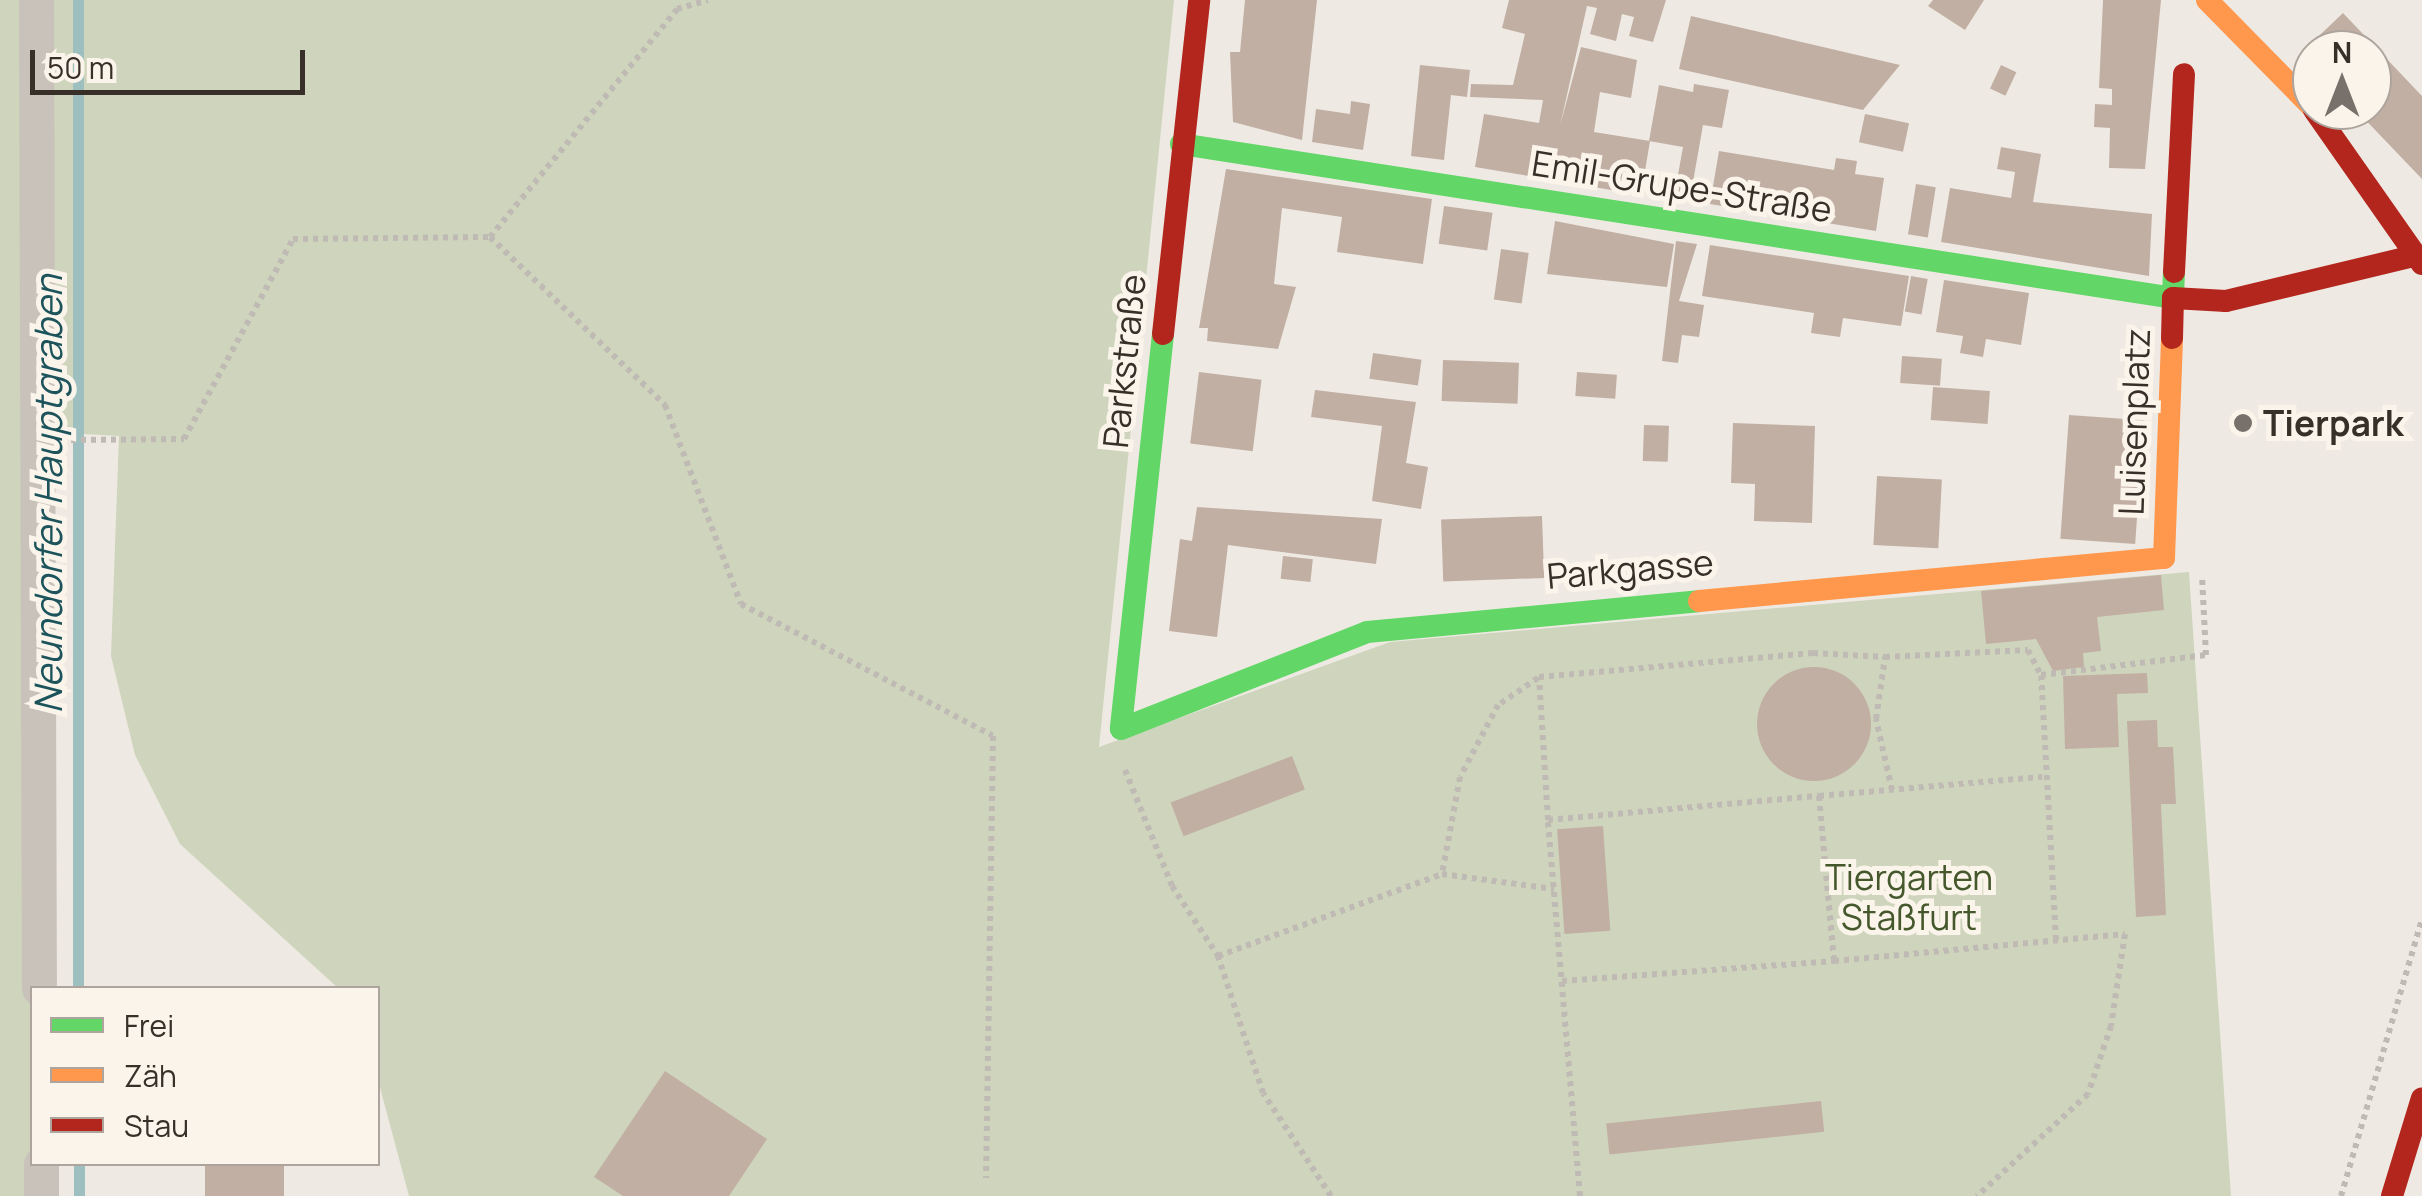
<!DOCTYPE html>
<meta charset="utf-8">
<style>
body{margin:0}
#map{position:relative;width:2422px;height:1196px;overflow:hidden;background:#eeeae3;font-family:Manrope,sans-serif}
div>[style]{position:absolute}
.green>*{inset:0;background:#ced5bc}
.stream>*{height:11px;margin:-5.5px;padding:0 5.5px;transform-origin:5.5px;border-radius:5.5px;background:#9ebfc0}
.building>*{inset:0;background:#c2afa4;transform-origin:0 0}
.round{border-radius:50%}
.path>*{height:6px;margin-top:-3px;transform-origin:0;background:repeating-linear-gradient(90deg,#c0bab4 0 5px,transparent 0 10px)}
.street>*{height:35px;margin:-17.5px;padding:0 17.5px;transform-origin:17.5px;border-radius:17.5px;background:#c8c2bb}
.fast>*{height:22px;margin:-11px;padding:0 11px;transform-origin:11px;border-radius:11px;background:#63d668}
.slow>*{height:22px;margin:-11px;padding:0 11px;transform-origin:11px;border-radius:11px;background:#ff974d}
.jam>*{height:22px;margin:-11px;padding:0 11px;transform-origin:11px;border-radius:11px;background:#b3261e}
.dots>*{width:28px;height:28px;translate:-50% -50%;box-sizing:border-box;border:5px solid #fbf4eb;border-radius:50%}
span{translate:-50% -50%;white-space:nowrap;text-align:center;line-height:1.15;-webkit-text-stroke:10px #fbf4eb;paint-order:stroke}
.street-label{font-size:35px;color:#392f29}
.poi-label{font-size:35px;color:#392f29;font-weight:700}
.left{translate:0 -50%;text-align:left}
.park-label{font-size:35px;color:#45582c}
.water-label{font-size:38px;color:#1d545c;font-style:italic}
.legend{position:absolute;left:30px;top:986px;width:350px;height:180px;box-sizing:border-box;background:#fbf4eb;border:2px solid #ada59d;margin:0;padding:12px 18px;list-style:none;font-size:30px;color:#392f29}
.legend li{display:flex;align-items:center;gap:20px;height:50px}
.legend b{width:50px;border:2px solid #ada59d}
.north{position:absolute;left:2292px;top:30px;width:100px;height:100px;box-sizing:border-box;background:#fbf4eb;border:2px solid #ada59d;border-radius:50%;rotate:0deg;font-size:28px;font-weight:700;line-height:40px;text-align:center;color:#392f29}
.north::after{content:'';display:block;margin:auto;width:35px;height:45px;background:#78706a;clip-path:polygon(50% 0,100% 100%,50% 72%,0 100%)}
.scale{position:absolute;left:30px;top:50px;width:275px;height:45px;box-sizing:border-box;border:5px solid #392f29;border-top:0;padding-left:12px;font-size:30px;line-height:35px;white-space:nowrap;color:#392f29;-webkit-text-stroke:8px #fbf4eb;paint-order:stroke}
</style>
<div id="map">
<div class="green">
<div style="clip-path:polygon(0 0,26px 0,33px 1196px,0 1196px)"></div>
<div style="clip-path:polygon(50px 0,1174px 0,1099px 747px,1390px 642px,2189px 572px,2231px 1196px,409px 1196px,378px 1080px,378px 988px,338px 988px,180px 844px,135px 755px,111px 656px,119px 436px,48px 432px)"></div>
</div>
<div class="stream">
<div style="left:78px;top:0;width:988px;rotate:90deg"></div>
<div style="left:79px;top:1164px;width:32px;rotate:90deg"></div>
</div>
<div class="building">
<div style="clip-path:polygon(1245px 0,1317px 0,1302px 140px,1233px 122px,1230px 52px,1240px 52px)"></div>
<div style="clip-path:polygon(1509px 0,1666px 0,1653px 42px,1629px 36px,1634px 17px,1622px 14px,1616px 41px,1590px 34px,1597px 8px,1587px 6px,1560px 126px,1581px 47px,1637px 60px,1631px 98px,1600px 92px,1594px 132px,1650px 141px,1641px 195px,1475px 167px,1484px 114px,1539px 123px,1543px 100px,1470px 97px,1471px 84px,1513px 85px,1525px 34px,1502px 28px)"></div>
<div style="clip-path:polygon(1933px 0,1984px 0,1965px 30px,1928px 6px)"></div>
<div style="clip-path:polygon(2103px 0,2161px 0,2145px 169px,2109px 168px,2110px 128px,2094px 127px,2095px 104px,2112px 105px,2112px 89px,2099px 88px)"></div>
<div style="clip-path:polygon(2343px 13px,2422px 96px,2422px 179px,2356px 110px,2372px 110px,2372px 50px,2312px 50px,2312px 64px,2301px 53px)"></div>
<div style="clip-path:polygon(1691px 16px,1900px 65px,1863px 110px,1679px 69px)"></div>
<div style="clip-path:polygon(1420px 65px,1470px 70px,1467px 97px,1451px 95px,1444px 160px,1411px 156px)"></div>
<div style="left:2001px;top:65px;width:17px;height:26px;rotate:25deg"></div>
<div style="clip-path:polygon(1694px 84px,1729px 90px,1722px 128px,1703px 125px,1690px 199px,1674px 197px,1683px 147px,1649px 141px,1659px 85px,1693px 92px)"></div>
<div style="clip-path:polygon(1351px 101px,1370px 104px,1363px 150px,1312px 142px,1316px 109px,1350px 114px)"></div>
<div style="left:1865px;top:114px;width:45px;height:29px;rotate:12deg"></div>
<div style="clip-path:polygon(2001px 147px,2041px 154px,2033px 202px,2152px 214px,2149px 276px,1941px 242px,1950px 188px,2011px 198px,2015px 172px,1997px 169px)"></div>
<div style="clip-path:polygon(1719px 151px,1834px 170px,1836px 158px,1857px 161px,1855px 174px,1884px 178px,1876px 231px,1710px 204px)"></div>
<div style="clip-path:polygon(1226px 169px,1432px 199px,1423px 264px,1337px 252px,1342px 217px,1282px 208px,1274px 284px,1296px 287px,1278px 349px,1207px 341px,1208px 328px,1199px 328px)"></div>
<div style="left:1916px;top:184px;width:20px;height:51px;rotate:9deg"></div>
<div style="left:1444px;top:206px;width:49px;height:38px;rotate:8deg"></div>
<div style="clip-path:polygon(1555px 221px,1674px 244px,1667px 287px,1547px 274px)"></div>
<div style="clip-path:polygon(1676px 241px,1697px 244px,1679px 301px,1704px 305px,1699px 337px,1682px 335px,1678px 363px,1662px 361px)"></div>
<div style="clip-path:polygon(1710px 245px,1909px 276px,1901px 326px,1843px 318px,1840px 337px,1811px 333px,1814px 313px,1702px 296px)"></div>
<div style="left:1501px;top:249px;width:28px;height:51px;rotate:8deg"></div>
<div style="left:1911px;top:276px;width:17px;height:36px;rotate:10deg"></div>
<div style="clip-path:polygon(1944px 280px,2029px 293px,2021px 345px,1986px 339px,1983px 357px,1960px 353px,1963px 336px,1936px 332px)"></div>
<div style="left:1373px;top:353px;width:49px;height:26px;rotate:8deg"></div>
<div style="left:1902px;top:356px;width:40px;height:27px;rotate:4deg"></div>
<div style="left:1443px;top:360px;width:76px;height:41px;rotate:2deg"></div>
<div style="left:1199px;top:372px;width:63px;height:72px;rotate:7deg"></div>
<div style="left:1577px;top:372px;width:40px;height:24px;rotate:4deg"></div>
<div style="left:1933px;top:387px;width:57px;height:33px;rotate:4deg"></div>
<div style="clip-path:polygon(1315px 390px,1416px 402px,1406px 463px,1428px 467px,1421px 509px,1372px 501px,1382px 426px,1311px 417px)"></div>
<div style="left:2069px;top:415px;width:75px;height:124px;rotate:4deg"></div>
<div style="clip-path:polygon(1733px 423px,1815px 426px,1812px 523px,1754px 521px,1755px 484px,1731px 483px)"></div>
<div style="left:1644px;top:425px;width:25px;height:36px;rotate:2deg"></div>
<div style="left:1877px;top:476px;width:65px;height:69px;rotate:3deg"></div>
<div style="clip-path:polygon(1197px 507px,1382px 519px,1376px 564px,1228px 545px,1217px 637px,1169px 631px,1180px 539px,1192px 541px)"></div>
<div style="left:1542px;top:516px;width:62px;height:101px;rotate:88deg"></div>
<div style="left:1283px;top:556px;width:30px;height:23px;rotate:6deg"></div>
<div style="clip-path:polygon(2161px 575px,2164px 610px,2097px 617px,2101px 651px,2083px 653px,2084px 667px,2053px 671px,2036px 639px,1986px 644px,1981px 591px)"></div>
<div class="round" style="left:1757px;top:667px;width:114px;height:114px"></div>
<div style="clip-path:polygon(2147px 673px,2148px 693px,2117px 694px,2119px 747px,2065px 749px,2063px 676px)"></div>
<div style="clip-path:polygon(2157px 720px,2158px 747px,2173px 747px,2176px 804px,2161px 804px,2166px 915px,2136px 917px,2127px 721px)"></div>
<div style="left:1292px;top:756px;width:36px;height:130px;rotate:69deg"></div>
<div style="left:1603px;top:826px;width:105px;height:46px;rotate:86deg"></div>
<div style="clip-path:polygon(665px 1071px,767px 1139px,729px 1196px,623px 1196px,594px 1177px)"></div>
<div style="left:1821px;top:1101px;width:31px;height:216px;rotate:84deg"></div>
<div style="left:205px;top:1164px;width:79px;height:32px"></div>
</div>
<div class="path">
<div style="left:490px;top:237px;width:243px;rotate:43.8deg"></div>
<div style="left:665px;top:405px;width:213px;rotate:69.1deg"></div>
<div style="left:741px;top:604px;width:284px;rotate:27.6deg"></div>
<div style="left:993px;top:736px;width:442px;rotate:90.9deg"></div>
<div style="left:71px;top:440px;width:113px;rotate:-0.5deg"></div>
<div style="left:184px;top:439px;width:228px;rotate:-61.4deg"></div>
<div style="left:293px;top:239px;width:197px;rotate:-0.6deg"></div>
<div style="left:490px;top:237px;width:295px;rotate:-50.6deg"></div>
<div style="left:677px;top:9px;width:32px;rotate:-16deg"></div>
<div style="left:1538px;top:678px;width:48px;rotate:146deg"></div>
<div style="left:1498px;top:705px;width:81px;rotate:117.8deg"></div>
<div style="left:1460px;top:777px;width:99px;rotate:100.5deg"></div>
<div style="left:1442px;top:874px;width:113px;rotate:7.6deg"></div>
<div style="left:1125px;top:770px;width:125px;rotate:67.9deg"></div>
<div style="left:1172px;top:886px;width:84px;rotate:56.7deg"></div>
<div style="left:1892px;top:790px;width:73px;rotate:-102.7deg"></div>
<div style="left:1876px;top:719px;width:63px;rotate:-81.7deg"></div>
<div style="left:1885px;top:657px;width:143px;rotate:-2.8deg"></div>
<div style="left:2028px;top:650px;width:28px;rotate:63deg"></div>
<div style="left:1819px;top:796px;width:224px;rotate:-4.9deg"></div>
<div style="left:1548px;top:820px;width:143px;rotate:-93.6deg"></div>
<div style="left:1539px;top:677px;width:275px;rotate:-5deg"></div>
<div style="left:1813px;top:653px;width:72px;rotate:3.2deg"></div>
<div style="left:2056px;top:940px;width:265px;rotate:-93.2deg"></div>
<div style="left:2041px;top:675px;width:166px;rotate:-6.9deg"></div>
<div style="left:2206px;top:655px;width:78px;rotate:-92.9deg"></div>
<div style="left:1562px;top:981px;width:273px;rotate:-4.2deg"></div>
<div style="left:1331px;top:1196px;width:123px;rotate:-123.4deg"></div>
<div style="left:1263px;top:1093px;width:144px;rotate:-108.2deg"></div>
<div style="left:1218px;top:956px;width:239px;rotate:-20.1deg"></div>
<div style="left:1580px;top:1196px;width:377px;rotate:-94.9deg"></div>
<div style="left:1548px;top:820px;width:272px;rotate:-5.1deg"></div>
<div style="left:1819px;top:796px;width:166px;rotate:84.8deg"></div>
<div style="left:1834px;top:961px;width:292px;rotate:-5.3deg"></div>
<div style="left:2125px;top:934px;width:93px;rotate:98.7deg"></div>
<div style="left:2111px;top:1026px;width:72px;rotate:108.7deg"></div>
<div style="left:2088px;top:1094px;width:151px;rotate:137.4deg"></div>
<div style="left:2341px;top:1196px;width:289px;rotate:-73.7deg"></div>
</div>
<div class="street">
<div style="left:36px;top:0;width:988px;rotate:89.83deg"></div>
<div style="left:41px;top:1164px;width:32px;rotate:90deg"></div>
</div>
<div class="fast">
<div style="left:1181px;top:144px;width:1004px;rotate:8.82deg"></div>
<div style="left:2173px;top:298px;width:26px;rotate:-88deg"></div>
<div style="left:1163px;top:334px;width:397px;rotate:96.1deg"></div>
<div style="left:1121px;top:729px;width:264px;rotate:-21.5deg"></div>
<div style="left:1367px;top:632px;width:333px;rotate:-5.3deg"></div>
</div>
<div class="slow">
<div style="left:2207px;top:0;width:150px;rotate:45.5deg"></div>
<div style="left:1699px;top:601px;width:467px;rotate:-5.3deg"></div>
<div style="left:2164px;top:558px;width:220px;rotate:-87.9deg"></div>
</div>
<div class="jam">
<div style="left:2314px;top:110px;width:188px;rotate:55deg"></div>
<div style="left:2174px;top:272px;width:198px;rotate:-87.1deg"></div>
<div style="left:1163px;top:334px;width:336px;rotate:-83.8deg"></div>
<div style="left:2172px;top:338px;width:40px;rotate:-88.6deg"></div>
<div style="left:2173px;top:298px;width:53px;rotate:3.2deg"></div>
<div style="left:2226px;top:301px;width:196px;rotate:-13.5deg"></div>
<div style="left:2392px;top:1196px;width:102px;rotate:-73deg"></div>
</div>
<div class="dots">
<div style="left:2243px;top:423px;background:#78706a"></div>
</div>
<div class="street-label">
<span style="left:1682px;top:186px;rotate:9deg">Emil-Grupe-Straße</span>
<span style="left:1124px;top:361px;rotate:-84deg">Parkstraße</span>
<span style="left:2134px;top:422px;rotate:-88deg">Luisenplatz</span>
<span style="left:1630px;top:569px;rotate:-5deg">Parkgasse</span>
</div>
<div class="poi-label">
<span class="left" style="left:2263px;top:423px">Tierpark</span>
</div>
<div class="park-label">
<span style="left:1909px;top:897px">Tiergarten<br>Staßfurt</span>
</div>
<div class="water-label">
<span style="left:48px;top:494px;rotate:-90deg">Neundorfer Hauptgraben</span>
</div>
<ul class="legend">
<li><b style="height:12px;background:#63d668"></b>Frei</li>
<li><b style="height:12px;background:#ff974d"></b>Zäh</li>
<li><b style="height:12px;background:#b3261e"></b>Stau</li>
</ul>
<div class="north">N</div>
<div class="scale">50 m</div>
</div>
